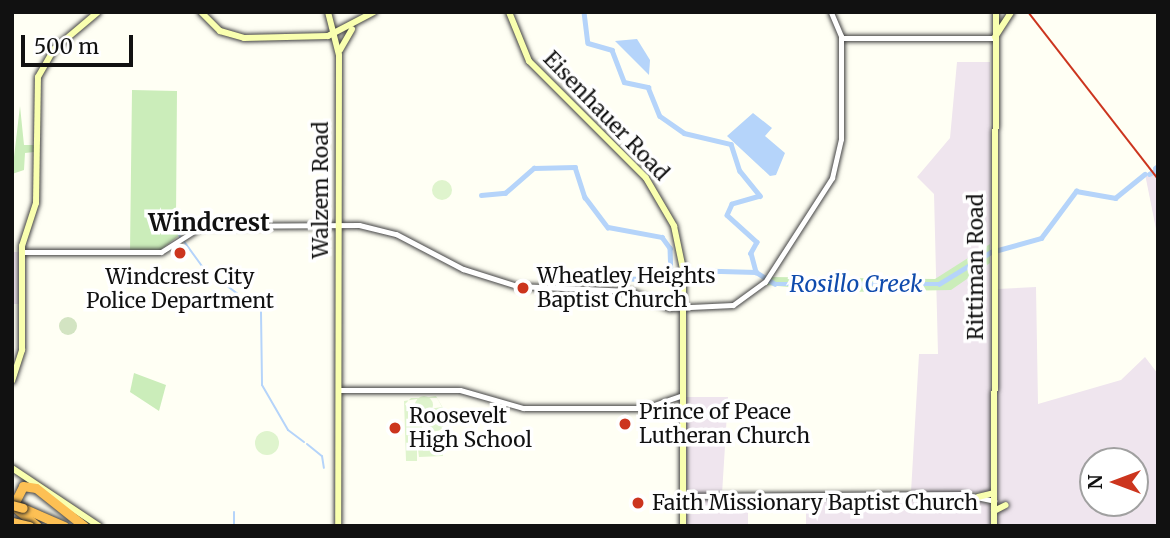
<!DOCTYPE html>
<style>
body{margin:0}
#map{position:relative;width:1170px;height:538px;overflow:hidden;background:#fffff4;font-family:Merriweather,serif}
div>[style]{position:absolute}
.industrial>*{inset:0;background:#efe5ee;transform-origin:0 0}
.green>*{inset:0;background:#cbedba}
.cemetery>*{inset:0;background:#d3e4c2}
.round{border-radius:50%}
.pitch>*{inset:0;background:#dff4cd}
.water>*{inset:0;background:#b5d4fa}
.stream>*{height:2px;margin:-1px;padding:0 1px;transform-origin:1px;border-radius:1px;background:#b5d4fa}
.river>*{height:4.5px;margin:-2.25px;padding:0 2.25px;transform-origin:2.25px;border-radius:2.25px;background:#b5d4fa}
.roads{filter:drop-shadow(0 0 2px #444) drop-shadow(0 0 2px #444)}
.tertiary>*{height:5px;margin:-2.5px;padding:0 2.5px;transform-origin:2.5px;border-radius:2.5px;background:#fff}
.secondary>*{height:6px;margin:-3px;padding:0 3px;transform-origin:3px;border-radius:3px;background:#f9ffaf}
.motorway>*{height:9px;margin:-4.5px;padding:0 4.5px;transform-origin:4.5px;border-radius:4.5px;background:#fdc054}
.rail>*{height:2px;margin:-1px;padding:0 1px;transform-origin:1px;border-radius:1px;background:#cc351e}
.bridges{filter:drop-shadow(0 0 2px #222) drop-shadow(0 0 2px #222)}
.motorway-bridge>*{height:9px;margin:-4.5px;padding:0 4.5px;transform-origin:4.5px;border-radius:4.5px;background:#fdc054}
.dots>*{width:19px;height:19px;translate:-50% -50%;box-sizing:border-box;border:4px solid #fff;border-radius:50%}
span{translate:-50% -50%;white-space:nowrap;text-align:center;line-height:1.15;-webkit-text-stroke:7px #fff;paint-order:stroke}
.street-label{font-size:21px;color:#111}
.poi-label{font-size:21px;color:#111}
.left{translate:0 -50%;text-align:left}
.water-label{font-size:23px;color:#0f4bad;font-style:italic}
.quarter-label{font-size:24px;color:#111;font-weight:700}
.frame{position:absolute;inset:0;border:14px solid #111;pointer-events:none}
.north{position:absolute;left:1079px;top:447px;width:70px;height:70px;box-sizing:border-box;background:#fff;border:2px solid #a0a0a0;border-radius:50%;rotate:270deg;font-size:19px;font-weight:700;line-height:28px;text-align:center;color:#111}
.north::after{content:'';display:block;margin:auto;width:24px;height:32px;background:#cc351e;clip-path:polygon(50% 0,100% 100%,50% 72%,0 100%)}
.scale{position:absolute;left:21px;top:35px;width:112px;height:32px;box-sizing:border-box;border:4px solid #111;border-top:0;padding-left:9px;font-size:21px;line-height:24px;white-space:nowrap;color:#111;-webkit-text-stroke:5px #fff;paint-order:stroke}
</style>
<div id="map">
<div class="industrial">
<div style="clip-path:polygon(957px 62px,990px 62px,990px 492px,911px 492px,919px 354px,938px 354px,934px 194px,917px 177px,950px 138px)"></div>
<div style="clip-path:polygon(1158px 172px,1158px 239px,1145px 174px)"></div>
<div style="left:12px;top:252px;width:7px;height:52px"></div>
<div style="clip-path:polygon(evenodd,996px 265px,997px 289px,1036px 287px,1038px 404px,1121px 380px,1145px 357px,1158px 374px,1158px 526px,806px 526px,806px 499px,974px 498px,998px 508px,996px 265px,1093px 461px,1135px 461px,1135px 503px,1093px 503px,1093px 461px)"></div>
<div style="clip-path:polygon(686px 397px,728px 397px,722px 494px,687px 494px)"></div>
<div style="clip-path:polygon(700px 498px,748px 498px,748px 526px,686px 526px,686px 514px,700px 514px)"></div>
</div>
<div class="green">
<div style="clip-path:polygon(132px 90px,177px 91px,176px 218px,181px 234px,159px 251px,130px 251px)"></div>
<div style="clip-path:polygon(20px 106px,24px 145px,34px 145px,34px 152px,25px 153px,24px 170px,12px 174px)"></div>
<div style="clip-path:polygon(990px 244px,990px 263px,951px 290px,846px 292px,766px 285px,771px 277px,935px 279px)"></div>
<div style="clip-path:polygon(134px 373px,166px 385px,159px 411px,130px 392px)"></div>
</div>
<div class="cemetery">
<div class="round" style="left:59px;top:317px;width:18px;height:18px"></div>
</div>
<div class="pitch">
<div class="round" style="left:432px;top:180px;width:20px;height:20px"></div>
<div class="round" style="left:415px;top:396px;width:18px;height:18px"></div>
<div style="clip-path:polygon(evenodd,436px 396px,443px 408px,441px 414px,422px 415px,422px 440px,442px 434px,443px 456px,419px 457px,417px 441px,417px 461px,406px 461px,404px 401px,436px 396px,411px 398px,437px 398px,442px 407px,410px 412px,405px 404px,411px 398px)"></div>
<div class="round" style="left:428px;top:415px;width:16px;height:16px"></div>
<div class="round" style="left:255px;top:431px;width:24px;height:24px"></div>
</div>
<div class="water">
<div style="clip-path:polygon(637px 39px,650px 60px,649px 75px,615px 41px)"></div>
<div style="clip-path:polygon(753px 113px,772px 128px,765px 136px,785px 153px,776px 175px,770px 176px,727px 136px)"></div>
</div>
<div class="stream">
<div style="left:176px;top:225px;width:13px;rotate:72deg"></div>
<div style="left:183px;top:240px;width:34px;rotate:54deg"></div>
<div style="left:203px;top:268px;width:69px;rotate:36.7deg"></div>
<div style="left:550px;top:286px;width:9px;rotate:-69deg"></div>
<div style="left:261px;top:312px;width:73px;rotate:89.2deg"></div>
<div style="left:262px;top:385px;width:52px;rotate:60deg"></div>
<div style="left:288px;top:430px;width:20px;rotate:37deg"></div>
<div style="left:307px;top:444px;width:19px;rotate:39deg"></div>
<div style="left:322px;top:456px;width:12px;rotate:81deg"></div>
<div style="left:234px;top:512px;width:14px;rotate:90deg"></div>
</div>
<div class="river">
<div style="left:584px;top:12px;width:31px;rotate:83deg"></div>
<div style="left:588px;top:43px;width:25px;rotate:16deg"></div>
<div style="left:612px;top:50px;width:34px;rotate:69deg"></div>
<div style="left:624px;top:82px;width:25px;rotate:12deg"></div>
<div style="left:648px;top:87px;width:31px;rotate:68deg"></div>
<div style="left:660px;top:116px;width:29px;rotate:35deg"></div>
<div style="left:684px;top:133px;width:48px;rotate:13.2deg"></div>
<div style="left:731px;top:144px;width:28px;rotate:72deg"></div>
<div style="left:740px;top:171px;width:32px;rotate:51deg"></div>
<div style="left:760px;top:196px;width:29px;rotate:164deg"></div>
<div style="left:732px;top:204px;width:12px;rotate:114deg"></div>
<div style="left:727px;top:215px;width:40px;rotate:42deg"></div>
<div style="left:757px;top:242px;width:13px;rotate:119deg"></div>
<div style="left:751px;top:253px;width:20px;rotate:75deg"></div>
<div style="left:756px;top:272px;width:22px;rotate:32deg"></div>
<div style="left:775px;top:284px;width:164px"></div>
<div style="left:939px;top:284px;width:61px;rotate:-31.6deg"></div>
<div style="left:991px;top:252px;width:52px;rotate:-15.6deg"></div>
<div style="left:1041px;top:238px;width:59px;rotate:-53.3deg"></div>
<div style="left:1076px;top:191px;width:40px;rotate:10deg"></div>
<div style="left:1115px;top:198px;width:38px;rotate:-39deg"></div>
<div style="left:1155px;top:168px;width:4px;rotate:-34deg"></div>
<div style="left:1149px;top:174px;width:7px;rotate:-27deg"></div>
<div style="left:481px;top:195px;width:24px;rotate:-5deg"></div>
<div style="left:505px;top:193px;width:38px;rotate:-41deg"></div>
<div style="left:534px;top:168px;width:41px;rotate:-1.4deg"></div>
<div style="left:575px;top:167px;width:32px;rotate:72deg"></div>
<div style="left:585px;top:197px;width:38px;rotate:53deg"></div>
<div style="left:608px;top:227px;width:55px;rotate:10.5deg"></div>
<div style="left:662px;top:237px;width:14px;rotate:54deg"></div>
<div style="left:670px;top:248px;width:23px;rotate:88deg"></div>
<div style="left:685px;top:270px;width:71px;rotate:1.6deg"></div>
<div style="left:553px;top:278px;width:36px"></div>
<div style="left:592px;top:278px;width:60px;rotate:1deg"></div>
<div style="left:652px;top:279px;width:28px;rotate:-18deg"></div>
</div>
<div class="roads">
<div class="tertiary">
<div style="left:841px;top:38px;width:153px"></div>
<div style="left:21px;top:252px;width:140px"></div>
<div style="left:161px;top:252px;width:49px;rotate:-32.4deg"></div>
<div style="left:202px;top:226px;width:157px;rotate:-0.4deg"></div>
<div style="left:359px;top:225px;width:38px;rotate:14deg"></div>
<div style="left:396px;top:234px;width:76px;rotate:27.6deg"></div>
<div style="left:463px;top:269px;width:57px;rotate:17.5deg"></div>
<div style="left:517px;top:286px;width:114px;rotate:2.5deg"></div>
<div style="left:631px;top:291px;width:42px;rotate:24.1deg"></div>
<div style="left:669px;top:308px;width:64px;rotate:-2.7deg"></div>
<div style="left:733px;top:305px;width:39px;rotate:-36deg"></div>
<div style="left:765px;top:282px;width:124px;rotate:-57.2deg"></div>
<div style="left:832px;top:178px;width:40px;rotate:-77deg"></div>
<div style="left:841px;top:139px;width:103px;rotate:-90deg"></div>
<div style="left:841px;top:36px;width:26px;rotate:-113deg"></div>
<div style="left:339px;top:390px;width:121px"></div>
<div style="left:460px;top:390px;width:66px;rotate:15.9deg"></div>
<div style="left:523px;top:408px;width:122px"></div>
<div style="left:645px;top:408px;width:39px;rotate:-19deg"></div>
<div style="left:681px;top:496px;width:281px;rotate:-0.4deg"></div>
<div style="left:962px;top:494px;width:33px;rotate:12deg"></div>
</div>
<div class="secondary">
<div style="left:201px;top:12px;width:27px;rotate:45deg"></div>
<div style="left:220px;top:31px;width:25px;rotate:16deg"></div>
<div style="left:244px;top:38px;width:84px;rotate:-1.4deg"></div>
<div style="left:328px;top:36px;width:52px;rotate:-27.6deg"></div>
<div style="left:328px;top:12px;width:44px;rotate:75.7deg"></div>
<div style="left:339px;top:55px;width:471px;rotate:90.1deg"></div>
<div style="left:509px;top:12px;width:53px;rotate:67.8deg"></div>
<div style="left:529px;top:61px;width:165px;rotate:45deg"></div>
<div style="left:646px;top:178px;width:56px;rotate:59.7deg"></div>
<div style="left:674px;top:226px;width:44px;rotate:78.2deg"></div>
<div style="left:683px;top:269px;width:257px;rotate:90deg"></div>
<div style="left:995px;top:37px;width:30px;rotate:-57deg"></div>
<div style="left:340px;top:50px;width:24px;rotate:-60deg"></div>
<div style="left:12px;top:381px;width:33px;rotate:-72deg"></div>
<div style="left:22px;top:350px;width:104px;rotate:-90deg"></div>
<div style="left:22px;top:246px;width:45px;rotate:-72deg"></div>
<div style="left:36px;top:203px;width:126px;rotate:-89.1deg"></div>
<div style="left:38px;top:77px;width:32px;rotate:-60deg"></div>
<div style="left:54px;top:49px;width:57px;rotate:-40.1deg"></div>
<div style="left:12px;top:468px;width:105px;rotate:33.7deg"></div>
<div style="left:978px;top:497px;width:16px;rotate:-14deg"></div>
<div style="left:994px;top:511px;width:13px;rotate:-27deg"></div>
<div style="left:994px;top:526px;width:514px;rotate:-89.78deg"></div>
</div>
<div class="motorway">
<div style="left:23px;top:508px;width:45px;rotate:23.7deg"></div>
<div style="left:37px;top:526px;width:31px;rotate:-140deg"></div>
<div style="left:13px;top:506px;width:22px;rotate:-63deg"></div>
<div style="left:23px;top:486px;width:13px;rotate:9deg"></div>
<div style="left:36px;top:488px;width:61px;rotate:38.4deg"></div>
</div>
</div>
<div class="rail">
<div style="left:1028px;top:12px;width:212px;rotate:52.1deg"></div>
</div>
<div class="bridges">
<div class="motorway-bridge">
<div style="left:12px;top:505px;width:11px;rotate:15deg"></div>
<div style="left:12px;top:522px;width:18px;rotate:13deg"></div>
</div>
</div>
<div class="dots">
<div style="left:180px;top:253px;background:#cc351e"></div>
<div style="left:523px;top:288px;background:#cc351e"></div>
<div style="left:625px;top:424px;background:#cc351e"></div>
<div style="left:395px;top:428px;background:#cc351e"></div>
<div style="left:638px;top:503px;background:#cc351e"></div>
</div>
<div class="street-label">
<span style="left:606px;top:116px;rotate:46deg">Eisenhauer Road</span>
<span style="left:321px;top:190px;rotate:-90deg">Walzem Road</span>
<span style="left:976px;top:267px;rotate:-90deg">Rittiman Road</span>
</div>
<div class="poi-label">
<span class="left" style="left:537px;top:288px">Wheatley Heights<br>Baptist Church</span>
<span style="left:180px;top:289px">Windcrest City<br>Police Department</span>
<span class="left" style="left:639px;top:424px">Prince of Peace<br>Lutheran Church</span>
<span class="left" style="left:409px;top:428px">Roosevelt<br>High School</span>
<span class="left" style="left:652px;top:503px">Faith Missionary Baptist Church</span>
</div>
<div class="water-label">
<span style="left:856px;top:284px">Rosillo Creek</span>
</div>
<div class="quarter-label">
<span style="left:209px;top:223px">Windcrest</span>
</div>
<div class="frame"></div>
<div class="north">N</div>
<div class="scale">500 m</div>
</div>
